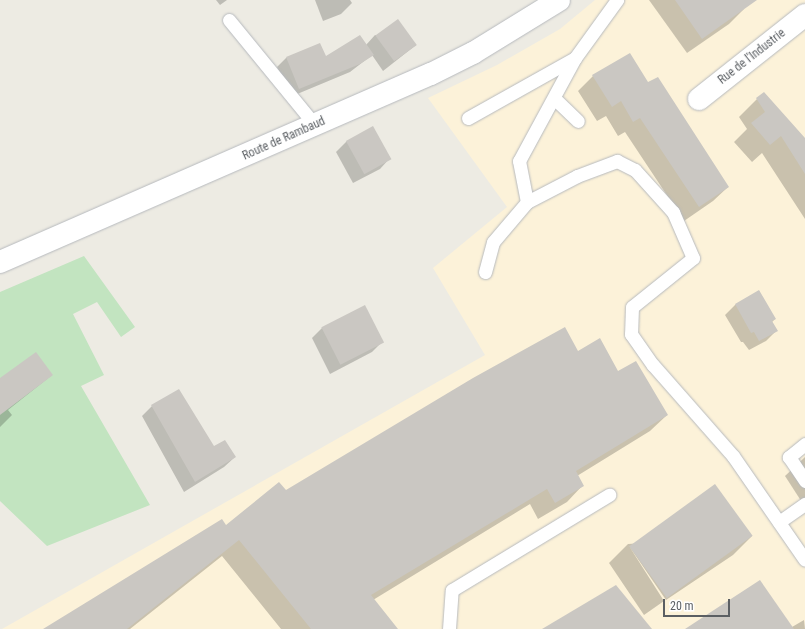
<!DOCTYPE html>
<style>
body{margin:0}
#map{position:relative;width:805px;height:629px;overflow:hidden;background:#edebe3;font-family:"Roboto Condensed",sans-serif}
div>[style]{position:absolute}
.commercial>*{inset:0;background:#fcf2d9}
.green>*{inset:0;background:#c2e4c0}
.shadow>*{inset:0;background:#0003}
.building>*{inset:0;background:#cac7c2;transform-origin:0 0}
.roads{filter:drop-shadow(0 0 1px #b6b9bd) drop-shadow(0 0 1px #b6b9bd)}
.lane>*{height:13px;margin:-6.5px;padding:0 6.5px;transform-origin:6.5px;border-radius:6.5px;background:#fff}
.street>*{height:22px;margin:-11px;padding:0 11px;transform-origin:11px;border-radius:11px;background:#fff}
.secondary>*{height:22px;margin:-11px;padding:0 11px;transform-origin:11px;border-radius:11px;background:#fff}
span{translate:-50% -50%;white-space:nowrap;text-align:center;line-height:1.15;-webkit-text-stroke:3px #fff;paint-order:stroke}
.street-label{font-size:12px;color:#5b5f63}
.scale{position:absolute;left:663px;top:599px;width:67px;height:18px;box-sizing:border-box;border:2px solid #5b5f63;border-top:0;padding-left:5px;font-size:12px;line-height:14px;white-space:nowrap;color:#5b5f63;-webkit-text-stroke:3px #fff;paint-order:stroke}
</style>
<div id="map">
<div class="commercial">
<div style="clip-path:polygon(595px 0,805px 0,805px 629px,2px 629px,485px 355px,433px 268px,507px 207px,428px 98px,497px 65px,560px 29px)"></div>
</div>
<div class="green">
<div style="clip-path:polygon(84px 256px,135px 327px,121px 337px,97px 302px,73px 314px,104px 375px,81px 386px,150px 505px,47px 546px,0 501px,0 292px)"></div>
</div>
<div class="shadow">
<div style="clip-path:polygon(216px 0,227px 0,220px 5px)"></div>
<div style="clip-path:polygon(315px 0,350px 0,352px 3px,341px 14px,323px 21px)"></div>
<div style="clip-path:polygon(649px 0,738px 0,744px 9px,729px 24px,687px 53px)"></div>
<div style="clip-path:polygon(375px 35px,416px 45px,383px 71px,372px 55px,350px 72px,290px 97px,277px 67px,286px 58px,325px 58px,366px 45px)"></div>
<div style="clip-path:polygon(593px 76px,648px 84px,728px 187px,713px 201px,684px 221px,625px 132px,618px 136px,606px 116px,597px 121px,578px 91px)"></div>
<div style="clip-path:polygon(757px 99px,805px 139px,805px 219px,762px 153px,752px 162px,734px 142px,747px 129px,739px 117px)"></div>
<div style="clip-path:polygon(373px 128px,390px 158px,380px 169px,353px 183px,336px 152px,346px 142px)"></div>
<div style="clip-path:polygon(759px 291px,775px 319px,772px 322px,776px 331px,766px 341px,749px 350px,743px 342px,741px 342px,725px 315px,735px 305px)"></div>
<div style="clip-path:polygon(322px 328px,382px 342px,372px 352px,330px 374px,312px 338px)"></div>
<div style="clip-path:polygon(578px 352px,618px 372px,667px 415px,650px 431px,577px 476px,583px 485px,567px 502px,538px 519px,530px 504px,373px 600px,396px 629px,281px 629px,222px 556px,130px 629px,45px 629px,286px 491px)"></div>
<div style="clip-path:polygon(52px 375px,8px 410px,12px 415px,0 427px,0 379px)"></div>
<div style="clip-path:polygon(152px 406px,214px 447px,235px 457px,224px 467px,184px 492px,142px 416px)"></div>
<div style="clip-path:polygon(805px 457px,805px 507px,785px 476px)"></div>
<div style="clip-path:polygon(752px 536px,733px 555px,666px 600px,629px 546px,664px 601px,644px 615px,609px 563px,628px 544px)"></div>
<div style="clip-path:polygon(804px 620px,805px 629px,689px 629px,792px 627px)"></div>
</div>
<div class="building">
<div style="clip-path:polygon(675px 0,757px 0,702px 39px)"></div>
<div style="left:398px;top:19px;width:32px;height:28px;rotate:54deg"></div>
<div style="clip-path:polygon(360px 35px,374px 55px,360px 64px,299px 89px,286px 57px,320px 43px,326px 56px)"></div>
<div style="clip-path:polygon(630px 53px,648px 82px,658px 77px,729px 187px,699px 207px,640px 118px,633px 122px,621px 101px,612px 107px,592px 75px)"></div>
<div style="clip-path:polygon(764px 92px,805px 138px,805px 174px,781px 136px,770px 145px,751px 123px,765px 112px,756px 98px)"></div>
<div style="left:373px;top:126px;width:38px;height:31px;rotate:61deg"></div>
<div style="clip-path:polygon(759px 290px,776px 319px,772px 321px,778px 331px,759px 341px,754px 332px,751px 333px,735px 304px)"></div>
<div style="left:365px;top:305px;width:42px;height:49px;rotate:63deg"></div>
<div style="clip-path:polygon(565px 327px,578px 351px,600px 338px,618px 371px,636px 361px,668px 415px,576px 471px,584px 486px,555px 503px,547px 489px,371px 595px,398px 629px,311px 629px,239px 540px,127px 629px,43px 629px,222px 519px,226px 525px,279px 482px,286px 490px,473px 378px)"></div>
<div style="clip-path:polygon(36px 352px,53px 375px,0 415px,0 378px)"></div>
<div style="clip-path:polygon(179px 389px,214px 446px,225px 440px,236px 457px,195px 482px,151px 405px)"></div>
<div style="left:715px;top:484px;width:64px;height:106px;rotate:54deg"></div>
<div style="clip-path:polygon(760px 580px,794px 629px,685px 629px,717px 608px)"></div>
<div style="clip-path:polygon(616px 585px,652px 629px,542px 629px)"></div>
</div>
<div class="roads">
<div class="lane">
<div style="left:229px;top:20px;width:136px;rotate:50.7deg"></div>
<div style="left:554px;top:98px;width:33px;rotate:44deg"></div>
<div style="left:468px;top:118px;width:123px;rotate:-29.3deg"></div>
<div style="left:575px;top:58px;width:72px;rotate:-54.1deg"></div>
<div style="left:527px;top:202px;width:56px;rotate:-27.5deg"></div>
<div style="left:577px;top:176px;width:43px;rotate:-20.6deg"></div>
<div style="left:617px;top:161px;width:20px;rotate:27deg"></div>
<div style="left:635px;top:170px;width:57px;rotate:47.9deg"></div>
<div style="left:673px;top:212px;width:50px;rotate:66.5deg"></div>
<div style="left:693px;top:258px;width:78px;rotate:141.2deg"></div>
<div style="left:632px;top:307px;width:27px;rotate:92deg"></div>
<div style="left:631px;top:334px;width:38px;rotate:55deg"></div>
<div style="left:653px;top:365px;width:121px;rotate:48.7deg"></div>
<div style="left:733px;top:456px;width:126px;rotate:55.3deg"></div>
<div style="left:485px;top:272px;width:31px;rotate:-75deg"></div>
<div style="left:493px;top:242px;width:52px;rotate:-49.6deg"></div>
<div style="left:527px;top:202px;width:42px;rotate:-101deg"></div>
<div style="left:519px;top:161px;width:117px;rotate:-61.5deg"></div>
<div style="left:805px;top:444px;width:21px;rotate:141deg"></div>
<div style="left:789px;top:457px;width:29px;rotate:56deg"></div>
<div style="left:779px;top:522px;width:32px;rotate:-35deg"></div>
<div style="left:449px;top:629px;width:39px;rotate:-86deg"></div>
<div style="left:452px;top:590px;width:184px;rotate:-31.2deg"></div>
</div>
<div class="street">
<div style="left:699px;top:99px;width:135px;rotate:-38.4deg"></div>
</div>
<div class="secondary">
<div style="left:0;top:262px;width:470px;rotate:-23.6deg"></div>
<div style="left:431px;top:74px;width:47px;rotate:-26.6deg"></div>
<div style="left:473px;top:53px;width:101px;rotate:-31.6deg"></div>
</div>
</div>
<div class="street-label">
<span style="left:752px;top:57px;rotate:-38deg">Rue de l'Industrie</span>
<span style="left:284px;top:139px;rotate:-24deg">Route de Rambaud</span>
</div>
<div class="scale">20 m</div>
</div>
